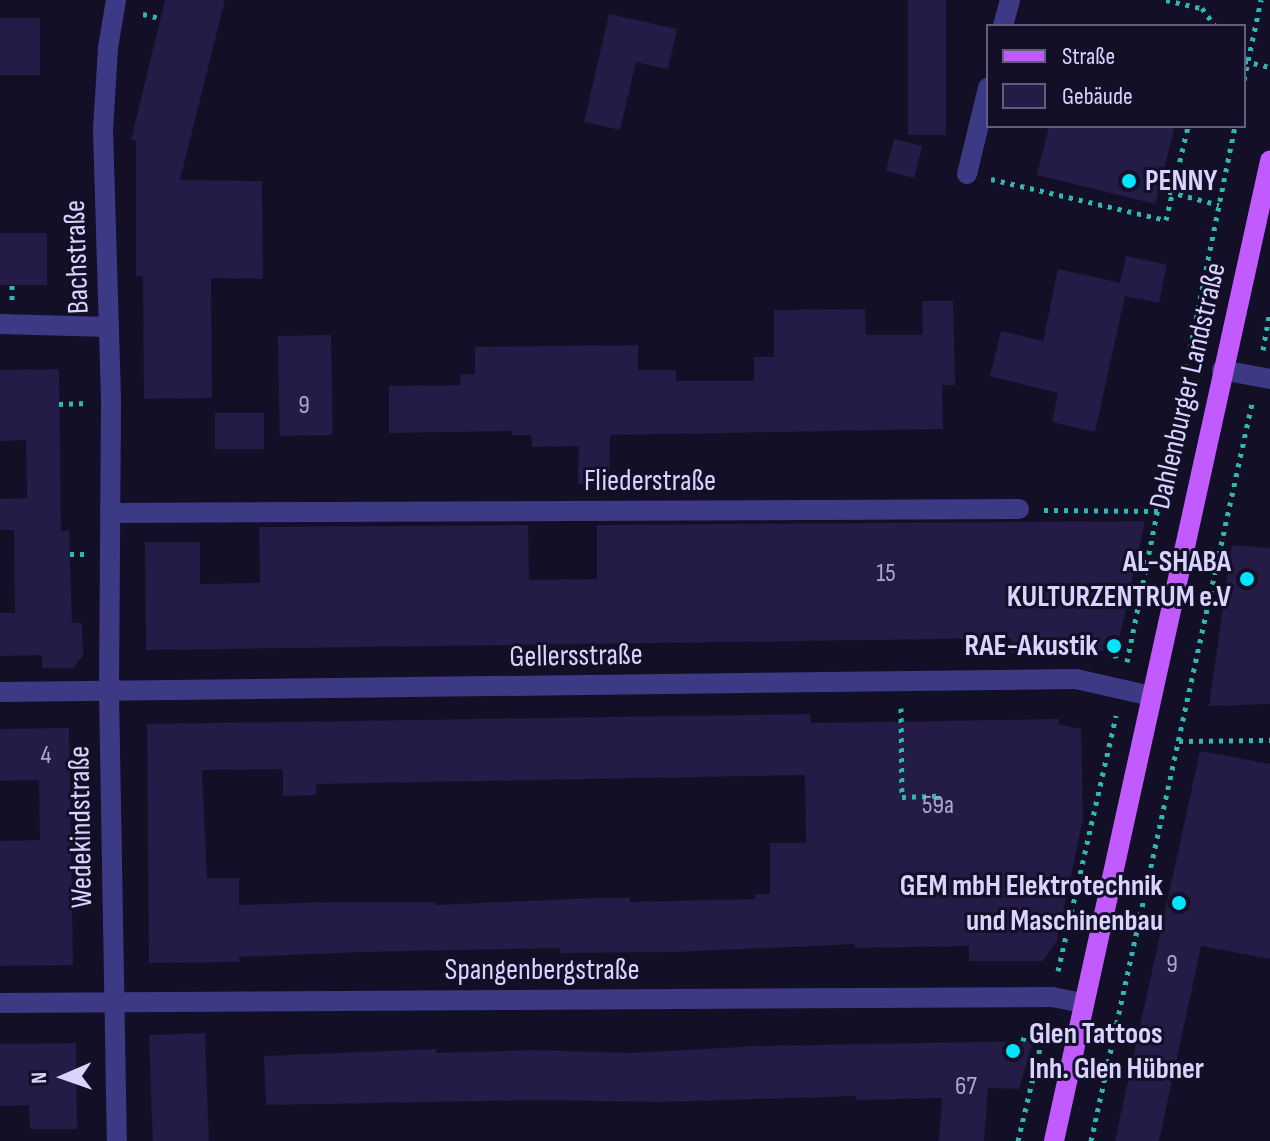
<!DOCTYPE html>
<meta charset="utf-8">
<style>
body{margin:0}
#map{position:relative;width:1270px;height:1141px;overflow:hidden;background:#130f26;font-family:"Sofia Sans Condensed",sans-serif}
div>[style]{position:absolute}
.building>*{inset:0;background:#241b47;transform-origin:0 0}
.path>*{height:5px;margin-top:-2.5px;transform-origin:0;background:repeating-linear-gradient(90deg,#2fb8b0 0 4px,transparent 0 10px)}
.minor>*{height:20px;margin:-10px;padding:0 10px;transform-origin:10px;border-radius:10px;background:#3d3a85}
.major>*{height:20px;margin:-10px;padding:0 10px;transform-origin:10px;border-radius:10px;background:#c25bff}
.dots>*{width:22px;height:22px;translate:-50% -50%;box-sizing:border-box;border:4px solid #130f26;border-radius:50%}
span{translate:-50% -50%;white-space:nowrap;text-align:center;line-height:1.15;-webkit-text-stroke:6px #130f26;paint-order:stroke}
.number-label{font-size:26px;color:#aca6d1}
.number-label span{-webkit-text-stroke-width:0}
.poi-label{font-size:30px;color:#d9d4ff;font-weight:700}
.left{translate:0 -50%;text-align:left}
.right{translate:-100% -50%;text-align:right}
.street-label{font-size:30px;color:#d9d4ff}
.legend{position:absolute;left:986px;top:24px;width:260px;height:104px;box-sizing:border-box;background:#130f26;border:2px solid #625e7d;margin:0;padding:10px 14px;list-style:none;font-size:24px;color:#d9d4ff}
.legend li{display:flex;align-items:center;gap:16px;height:40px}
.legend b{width:40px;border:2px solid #625e7d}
.north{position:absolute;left:24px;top:1037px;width:80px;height:80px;-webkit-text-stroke:6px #130f26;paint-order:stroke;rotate:268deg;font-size:22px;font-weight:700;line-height:32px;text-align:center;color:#d9d4ff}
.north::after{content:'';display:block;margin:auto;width:28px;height:36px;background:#d9d4ff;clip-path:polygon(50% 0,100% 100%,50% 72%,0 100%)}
</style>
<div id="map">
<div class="building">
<div style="clip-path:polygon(165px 0,225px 0,180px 180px,262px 181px,263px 279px,211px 278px,212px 398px,144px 399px,143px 276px,136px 276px,136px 141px,131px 140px)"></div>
<div style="left:908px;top:0;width:38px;height:135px"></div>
<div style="clip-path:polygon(609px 14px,677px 29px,668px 69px,636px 62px,620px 130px,584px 122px)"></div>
<div style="left:0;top:18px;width:40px;height:57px"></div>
<div style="clip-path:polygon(1049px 126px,1175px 126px,1155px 204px,1037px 175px)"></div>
<div style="left:894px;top:139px;width:29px;height:33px;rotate:14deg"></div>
<div style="left:0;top:233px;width:47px;height:52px"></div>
<div style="clip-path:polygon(1126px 256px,1167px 265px,1159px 303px,1125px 296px,1095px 432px,1052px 422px,1058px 393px,990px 376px,1001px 331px,1043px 341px,1058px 269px,1120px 283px)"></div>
<div style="clip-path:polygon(922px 301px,953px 301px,955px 385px,942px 385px,943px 429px,610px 435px,609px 484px,578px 484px,579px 446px,532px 447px,531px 435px,512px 435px,512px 431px,389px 433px,389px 386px,460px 385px,461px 374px,475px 374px,475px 347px,638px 345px,638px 370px,676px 370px,676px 381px,754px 381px,754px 357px,774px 357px,774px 310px,865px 309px,866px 335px,923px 335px)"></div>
<div style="left:331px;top:335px;width:100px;height:53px;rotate:89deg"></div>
<div style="clip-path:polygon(59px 369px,61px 531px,69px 530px,72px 623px,82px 623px,83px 656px,73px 668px,42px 668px,42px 655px,0 656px,0 613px,15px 613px,14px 530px,0 530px,0 499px,27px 498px,26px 440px,0 441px,0 370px)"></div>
<div style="left:264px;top:413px;width:36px;height:49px;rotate:90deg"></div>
<div style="clip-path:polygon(1145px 521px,1119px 640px,1108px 651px,1011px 653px,1011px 638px,146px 650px,145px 542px,200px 542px,200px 584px,260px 583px,259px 527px,528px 525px,529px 580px,597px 579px,597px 525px)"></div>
<div style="clip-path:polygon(1232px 545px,1270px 548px,1270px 704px,1209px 706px)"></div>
<div style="clip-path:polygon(evenodd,810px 714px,811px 723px,1059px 719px,1058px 724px,1081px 729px,1083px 819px,1057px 940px,1043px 961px,969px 961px,969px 946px,855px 948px,855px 944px,676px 952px,560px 953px,560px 948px,361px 952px,239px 957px,239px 962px,149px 963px,147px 724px,810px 714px,283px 769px,283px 796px,316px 795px,316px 784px,805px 775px,806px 843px,770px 843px,770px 894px,755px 894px,755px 899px,630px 902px,630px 898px,596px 898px,435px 905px,435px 902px,333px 902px,239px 905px,239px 878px,207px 878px,202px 770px,283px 769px)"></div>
<div style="clip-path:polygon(69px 728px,73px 965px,0 966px,0 841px,40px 840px,39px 780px,0 781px,0 729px)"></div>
<div style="clip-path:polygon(1200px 751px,1270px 764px,1270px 959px,1201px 946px,1159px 1141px,1115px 1141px)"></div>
<div style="left:205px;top:1033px;width:108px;height:56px;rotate:88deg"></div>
<div style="clip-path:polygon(1033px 1041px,1019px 1089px,988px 1088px,984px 1141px,939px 1141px,942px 1098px,856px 1100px,856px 1096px,661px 1102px,536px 1100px,266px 1105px,264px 1056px,436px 1049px,436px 1053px,534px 1050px,631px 1053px,759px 1046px)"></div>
<div style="clip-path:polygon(76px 1043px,77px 1129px,30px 1129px,29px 1105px,0 1106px,0 1044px)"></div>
</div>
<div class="path">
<div style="left:1166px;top:0;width:37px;rotate:13deg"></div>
<div style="left:1202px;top:8px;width:22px;rotate:54deg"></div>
<div style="left:143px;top:14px;width:17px;rotate:13deg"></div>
<div style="left:1244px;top:61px;width:27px;rotate:13deg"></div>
<div style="left:1244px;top:80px;width:82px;rotate:-78deg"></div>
<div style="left:991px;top:179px;width:180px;rotate:13.2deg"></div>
<div style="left:1166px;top:220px;width:97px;rotate:-76.8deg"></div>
<div style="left:1159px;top:189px;width:62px;rotate:14.9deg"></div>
<div style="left:12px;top:285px;width:15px;rotate:90deg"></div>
<div style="left:1263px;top:350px;width:39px;rotate:-80deg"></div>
<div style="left:59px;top:404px;width:27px;rotate:-2deg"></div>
<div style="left:1044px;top:510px;width:114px;rotate:0.5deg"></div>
<div style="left:70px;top:554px;width:15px"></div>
<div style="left:1114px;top:646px;width:12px;rotate:81deg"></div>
<div style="left:1127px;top:662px;width:547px;rotate:-78.61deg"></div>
<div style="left:901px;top:708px;width:89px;rotate:89.4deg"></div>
<div style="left:902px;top:797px;width:36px;rotate:-2deg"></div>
<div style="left:938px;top:796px;width:10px;rotate:90deg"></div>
<div style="left:1179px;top:741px;width:91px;rotate:-0.6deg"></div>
<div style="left:1058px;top:971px;width:262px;rotate:-77.2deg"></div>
<div style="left:1023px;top:1041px;width:8px;rotate:-76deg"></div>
<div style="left:1018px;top:1141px;width:121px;rotate:-76.7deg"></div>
<div style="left:1091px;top:1141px;width:755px;rotate:-77.69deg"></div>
</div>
<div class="minor">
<div style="left:116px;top:0;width:49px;rotate:99.5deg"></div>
<div style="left:108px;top:48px;width:81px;rotate:93.5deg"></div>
<div style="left:103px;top:129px;width:274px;rotate:88.3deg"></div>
<div style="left:111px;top:403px;width:289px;rotate:90.4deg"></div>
<div style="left:109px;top:692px;width:449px;rotate:89deg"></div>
<div style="left:1003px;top:26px;width:27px;rotate:-75deg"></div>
<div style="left:967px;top:174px;width:89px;rotate:-76.3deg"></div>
<div style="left:0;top:324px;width:109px;rotate:1.6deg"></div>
<div style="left:1222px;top:370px;width:49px;rotate:10.6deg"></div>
<div style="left:110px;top:513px;width:909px;rotate:-0.25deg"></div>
<div style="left:0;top:692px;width:1076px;rotate:-0.69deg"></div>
<div style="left:1076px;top:679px;width:77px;rotate:12.8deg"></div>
<div style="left:0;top:1003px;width:1052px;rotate:-0.33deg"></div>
<div style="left:1052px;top:997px;width:33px;rotate:11deg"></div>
</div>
<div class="major">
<div style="left:1054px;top:1141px;width:1004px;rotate:-77.57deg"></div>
</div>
<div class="dots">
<div style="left:1129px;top:181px;background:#00e5ff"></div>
<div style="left:1247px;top:579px;background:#00e5ff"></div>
<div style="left:1114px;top:646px;background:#00e5ff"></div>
<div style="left:1179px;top:903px;background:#00e5ff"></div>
<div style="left:1013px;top:1051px;background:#00e5ff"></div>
</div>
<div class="number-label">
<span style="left:304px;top:406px">9</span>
<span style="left:886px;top:574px">15</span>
<span style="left:46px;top:756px">4</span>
<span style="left:938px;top:806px">59a</span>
<span style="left:1172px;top:965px">9</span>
<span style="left:966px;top:1087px">67</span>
</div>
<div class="poi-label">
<span class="left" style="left:1145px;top:181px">PENNY</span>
<span class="right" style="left:1231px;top:579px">AL-SHABA<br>KULTURZENTRUM e.V</span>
<span class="right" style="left:1098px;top:646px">RAE-Akustik</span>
<span class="right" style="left:1163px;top:903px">GEM mbH Elektrotechnik<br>und Maschinenbau</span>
<span class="left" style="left:1029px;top:1051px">Glen Tattoos<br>Inh. Glen Hübner</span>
</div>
<div class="street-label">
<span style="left:77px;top:257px;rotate:-92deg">Bachstraße</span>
<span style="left:1188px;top:386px;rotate:-77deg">Dahlenburger Landstraße</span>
<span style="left:650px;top:481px">Fliederstraße</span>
<span style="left:576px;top:656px;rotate:-1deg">Gellersstraße</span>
<span style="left:81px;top:827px;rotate:-91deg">Wedekindstraße</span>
<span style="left:542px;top:970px">Spangenbergstraße</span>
</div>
<ul class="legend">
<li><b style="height:10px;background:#c25bff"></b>Straße</li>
<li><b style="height:22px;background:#241b47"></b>Gebäude</li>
</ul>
<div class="north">N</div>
</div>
